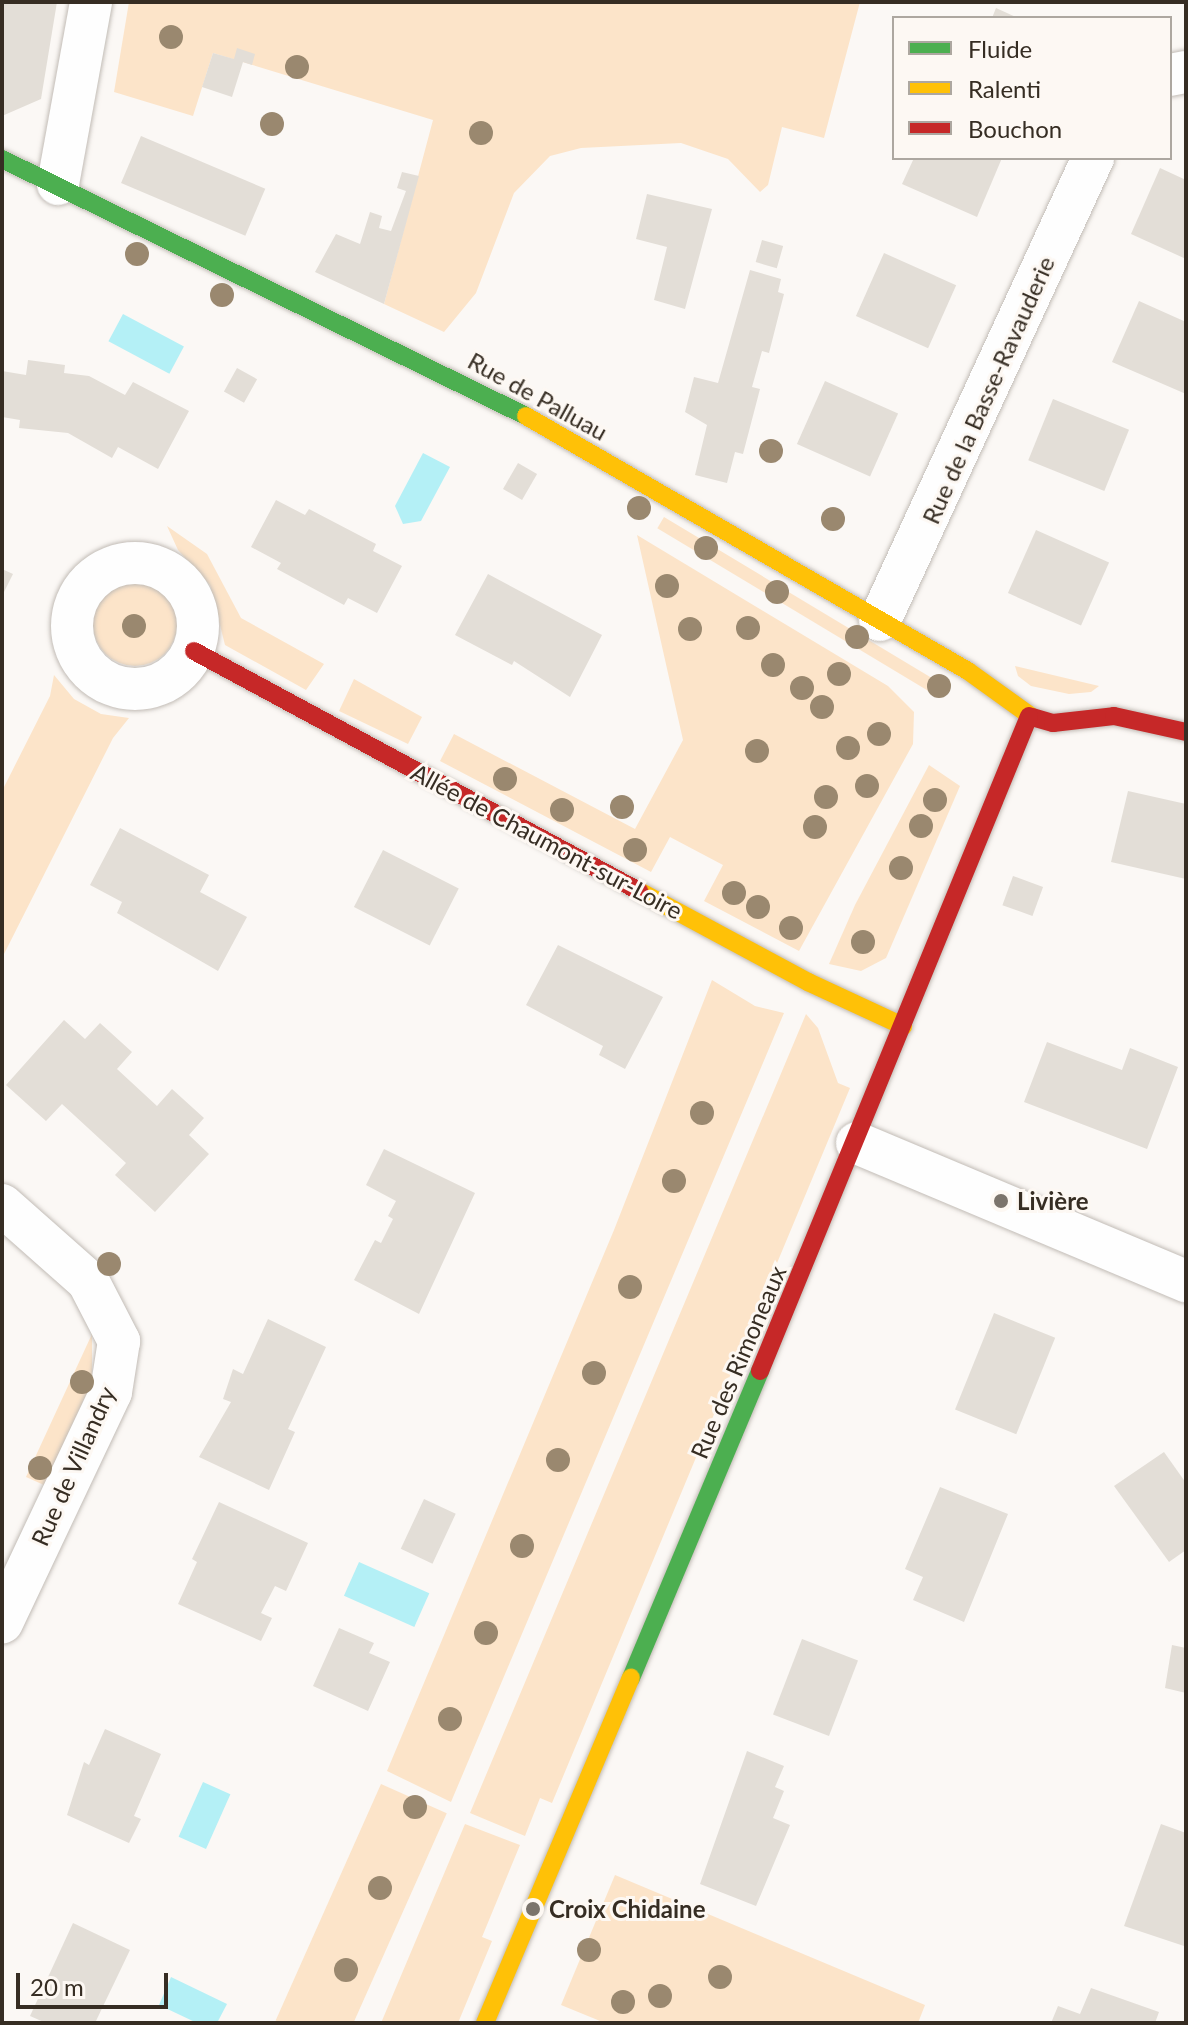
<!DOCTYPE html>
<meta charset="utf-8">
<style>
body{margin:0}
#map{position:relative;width:1188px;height:2025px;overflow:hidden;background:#fbf8f5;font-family:Lato,sans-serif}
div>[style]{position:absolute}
.green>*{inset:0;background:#fce4c9;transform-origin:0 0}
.round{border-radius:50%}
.water>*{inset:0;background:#b4f0f6;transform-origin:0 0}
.building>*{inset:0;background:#e3ded7;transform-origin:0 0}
.roads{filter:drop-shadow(0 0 2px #c2bcb6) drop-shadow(0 0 2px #c2bcb6)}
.street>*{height:42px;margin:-21px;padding:0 21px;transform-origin:21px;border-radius:21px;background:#fefefe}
.street>.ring{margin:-21px;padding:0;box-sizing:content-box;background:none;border:42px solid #fefefe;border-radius:50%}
.fast>*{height:18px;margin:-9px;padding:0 9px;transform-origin:9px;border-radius:9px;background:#4caf50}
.slow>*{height:18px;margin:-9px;padding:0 9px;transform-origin:9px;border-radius:9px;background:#ffc107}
.jam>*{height:18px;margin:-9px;padding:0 9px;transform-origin:9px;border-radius:9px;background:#c62828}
.trees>*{width:24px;height:24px;margin:-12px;border-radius:50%;background:#9a886f}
.dots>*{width:22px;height:22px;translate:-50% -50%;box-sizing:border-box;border:4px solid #fdf8f3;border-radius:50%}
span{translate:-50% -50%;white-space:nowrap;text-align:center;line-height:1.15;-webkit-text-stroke:6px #fdf8f3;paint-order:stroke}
.street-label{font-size:24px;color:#362d23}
.poi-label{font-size:24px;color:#362d23;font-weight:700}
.left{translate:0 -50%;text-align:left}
.frame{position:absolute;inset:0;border:4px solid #362d23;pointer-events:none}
.legend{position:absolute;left:892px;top:16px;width:280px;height:144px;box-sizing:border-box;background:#fdf8f3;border:2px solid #ada7a0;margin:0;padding:10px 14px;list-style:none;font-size:24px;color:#362d23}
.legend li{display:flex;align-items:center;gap:16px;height:40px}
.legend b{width:40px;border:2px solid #ada7a0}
.scale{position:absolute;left:16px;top:1973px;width:152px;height:36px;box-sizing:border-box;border:4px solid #362d23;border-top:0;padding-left:10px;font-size:24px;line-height:28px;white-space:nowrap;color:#362d23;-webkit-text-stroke:6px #fdf8f3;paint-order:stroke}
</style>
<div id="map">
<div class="green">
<div style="clip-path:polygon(129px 2px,860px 2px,824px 138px,782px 127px,768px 185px,760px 192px,728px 159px,681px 143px,581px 148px,550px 156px,514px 193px,476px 293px,444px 332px,384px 304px,433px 120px,213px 53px,193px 116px,114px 92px)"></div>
<div style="left:664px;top:517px;width:327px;height:13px;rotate:31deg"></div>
<div style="clip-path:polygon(167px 526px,207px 554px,241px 618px,324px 664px,306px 690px,225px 645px,210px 585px,178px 550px)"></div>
<div style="clip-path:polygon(637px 535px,888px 686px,914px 712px,913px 744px,799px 951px,704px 901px,723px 865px,670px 837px,651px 872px,440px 761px,454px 734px,635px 829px,683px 740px)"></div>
<div class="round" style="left:93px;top:582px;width:84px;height:84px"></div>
<div style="clip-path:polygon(1015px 666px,1099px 686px,1091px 692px,1069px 694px,1031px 686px,1018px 676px)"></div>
<div style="clip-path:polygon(54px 675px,74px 699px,101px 714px,129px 718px,113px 738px,2px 958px,2px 791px,50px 696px)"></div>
<div style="clip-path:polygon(354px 679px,422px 717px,408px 744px,339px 711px)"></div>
<div style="clip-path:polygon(929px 765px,960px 786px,886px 958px,861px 971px,829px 964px,855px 905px)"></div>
<div style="clip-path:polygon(712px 980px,755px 1006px,784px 1013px,451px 1802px,387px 1771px,614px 1230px)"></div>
<div style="clip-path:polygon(806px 1014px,818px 1028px,838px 1083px,850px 1088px,552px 1803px,540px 1798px,525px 1836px,470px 1813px)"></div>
<div style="clip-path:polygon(92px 1334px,92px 1382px,44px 1485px,26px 1477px)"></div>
<div style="left:381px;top:1784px;width:72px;height:259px;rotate:24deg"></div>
<div style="clip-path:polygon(465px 1824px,520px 1845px,482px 1937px,492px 1941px,458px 2023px,381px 2023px)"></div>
<div style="clip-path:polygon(615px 1875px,925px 2005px,918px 2023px,605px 2023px,561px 2005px)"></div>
</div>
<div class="water">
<div style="left:123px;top:314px;width:69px;height:31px;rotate:28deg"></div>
<div style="clip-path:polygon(423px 453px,450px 467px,421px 521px,403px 524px,395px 506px)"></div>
<div style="left:359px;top:1562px;width:77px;height:37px;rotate:24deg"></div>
<div style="left:203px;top:1782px;width:30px;height:60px;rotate:24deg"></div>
<div style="clip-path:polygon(171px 1977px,227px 2004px,217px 2023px,197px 2023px,159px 2005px)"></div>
</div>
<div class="building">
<div style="clip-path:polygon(2px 2px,57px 2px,41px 99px,2px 116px)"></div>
<div style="clip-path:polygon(996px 8px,1018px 18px,992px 18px)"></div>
<div style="clip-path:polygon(237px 48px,255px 54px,252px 65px,243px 62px,232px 97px,202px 87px,213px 53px,234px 59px)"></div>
<div style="left:141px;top:136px;width:135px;height:51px;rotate:23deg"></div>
<div style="clip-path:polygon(914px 158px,1002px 158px,977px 217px,902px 184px)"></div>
<div style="clip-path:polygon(1160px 168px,1186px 180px,1186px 259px,1131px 234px)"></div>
<div style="clip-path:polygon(402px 172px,419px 176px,384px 304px,315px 272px,336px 234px,360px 244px,370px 212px,382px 216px,379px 228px,391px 231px,406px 191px,397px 188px)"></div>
<div style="clip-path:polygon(647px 194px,712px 209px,685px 309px,654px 300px,667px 247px,636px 239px)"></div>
<div style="left:762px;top:240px;width:22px;height:23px;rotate:16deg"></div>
<div style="left:884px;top:253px;width:79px;height:69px;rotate:24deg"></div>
<div style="clip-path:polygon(750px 270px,781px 279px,778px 292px,784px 294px,769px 353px,762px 351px,752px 387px,760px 389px,743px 454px,735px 452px,727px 483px,695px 475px,707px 425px,685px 412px,694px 377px,718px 383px)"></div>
<div style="clip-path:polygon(1139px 301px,1186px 322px,1186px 394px,1112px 362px)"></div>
<div style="clip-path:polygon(28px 360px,65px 365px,64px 373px,89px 376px,125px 395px,133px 382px,189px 411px,158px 469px,118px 447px,112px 458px,68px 433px,19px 428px,20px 420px,2px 417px,2px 371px,26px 375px)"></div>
<div style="left:237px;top:368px;width:23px;height:27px;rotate:29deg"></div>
<div style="left:825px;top:381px;width:80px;height:69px;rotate:24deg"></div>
<div style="left:1053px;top:399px;width:82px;height:66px;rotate:22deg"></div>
<div style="left:518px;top:463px;width:22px;height:30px;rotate:30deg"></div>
<div style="clip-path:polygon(276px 500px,305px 515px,309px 509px,376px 544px,373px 551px,402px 566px,377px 613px,348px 598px,344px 605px,277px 569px,281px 563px,251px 547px)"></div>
<div style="left:1036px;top:530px;width:80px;height:69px;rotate:24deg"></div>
<div style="clip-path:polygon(2px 569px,13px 574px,4px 592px,2px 591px)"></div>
<div style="clip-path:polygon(488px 574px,602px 635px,570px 697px,514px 661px,512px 665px,455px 635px)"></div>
<div style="clip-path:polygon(1128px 791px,1186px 804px,1186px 879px,1111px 862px)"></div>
<div style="clip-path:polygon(120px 828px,209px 875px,200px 892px,247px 917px,218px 971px,117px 913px,122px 902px,90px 885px)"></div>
<div style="left:383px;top:850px;width:85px;height:64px;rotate:27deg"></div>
<div style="left:1013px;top:876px;width:32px;height:31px;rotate:20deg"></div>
<div style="clip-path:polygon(558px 945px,663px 997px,625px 1069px,599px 1055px,603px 1046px,526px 1005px)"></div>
<div style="clip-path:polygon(64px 1020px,85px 1039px,100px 1023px,132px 1052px,117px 1069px,157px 1106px,172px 1089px,204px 1118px,189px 1135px,209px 1154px,155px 1212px,115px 1175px,126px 1163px,62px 1104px,46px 1121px,6px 1085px)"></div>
<div style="clip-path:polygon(1047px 1042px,1122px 1070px,1130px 1048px,1178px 1067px,1147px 1149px,1024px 1102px)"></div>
<div style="clip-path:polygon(384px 1149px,475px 1193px,419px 1314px,354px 1280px,375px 1240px,381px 1243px,393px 1219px,388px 1216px,396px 1201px,366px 1185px)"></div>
<div style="left:994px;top:1313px;width:66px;height:104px;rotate:22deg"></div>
<div style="clip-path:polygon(268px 1319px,326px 1347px,288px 1429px,295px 1432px,269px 1490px,199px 1457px,231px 1402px,223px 1399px,233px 1369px,243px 1374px)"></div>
<div style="clip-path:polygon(1164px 1452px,1186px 1483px,1186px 1550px,1169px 1562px,1114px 1486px)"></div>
<div style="clip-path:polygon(940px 1487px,1008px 1514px,964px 1622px,913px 1600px,923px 1577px,905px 1569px)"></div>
<div style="left:424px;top:1499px;width:35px;height:55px;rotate:25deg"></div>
<div style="clip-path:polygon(219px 1502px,308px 1543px,286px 1591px,275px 1586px,261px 1613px,272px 1618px,261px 1641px,178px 1604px,197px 1562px,192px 1559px)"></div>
<div style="clip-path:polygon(339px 1628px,374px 1643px,369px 1653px,390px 1662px,368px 1711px,313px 1686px)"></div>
<div style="left:802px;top:1639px;width:60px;height:81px;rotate:21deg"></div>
<div style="clip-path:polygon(1172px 1645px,1186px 1648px,1186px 1693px,1165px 1688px)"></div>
<div style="clip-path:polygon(105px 1729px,161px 1754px,134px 1816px,141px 1819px,129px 1843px,67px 1815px,84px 1762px,89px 1765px)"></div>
<div style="clip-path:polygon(747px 1751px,784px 1766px,775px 1787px,784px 1791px,773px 1818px,790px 1825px,756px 1906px,700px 1884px)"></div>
<div style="clip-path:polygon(1161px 1824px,1186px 1833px,1184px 1946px,1124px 1926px)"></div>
<div style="clip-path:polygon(73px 1923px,130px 1950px,95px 2023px,46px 2023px,30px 2016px)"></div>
<div style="clip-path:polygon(1091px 1988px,1159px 2012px,1155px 2023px,1051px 2023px,1058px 2006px,1080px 2014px)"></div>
</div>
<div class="roads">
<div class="street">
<div style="left:1170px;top:75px;width:16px;rotate:-11deg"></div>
<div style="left:58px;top:184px;width:185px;rotate:-79.7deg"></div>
<div class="ring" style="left:72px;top:563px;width:84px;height:84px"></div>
<div style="left:880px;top:620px;width:509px;rotate:-65.25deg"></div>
<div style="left:857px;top:1143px;width:357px;rotate:22.8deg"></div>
<div style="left:2px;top:1205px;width:115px;rotate:41.5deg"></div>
<div style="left:88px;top:1281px;width:68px;rotate:62.7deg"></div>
<div style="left:119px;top:1341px;width:52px;rotate:98.9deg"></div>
<div style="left:111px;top:1392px;width:255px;rotate:115.3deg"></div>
</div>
<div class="fast">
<div style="left:2px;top:159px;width:584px;rotate:26.13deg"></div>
<div style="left:631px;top:1678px;width:333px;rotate:-67.2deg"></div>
</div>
<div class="slow">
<div style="left:526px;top:416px;width:510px;rotate:29.98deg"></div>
<div style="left:968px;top:671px;width:79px;rotate:35.7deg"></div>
<div style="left:639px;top:891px;width:192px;rotate:28.3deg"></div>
<div style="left:808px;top:982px;width:105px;rotate:24.9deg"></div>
<div style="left:485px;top:2023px;width:375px;rotate:-67.1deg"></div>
</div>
<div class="jam">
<div style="left:194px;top:651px;width:506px;rotate:28.34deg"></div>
<div style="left:1032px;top:717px;width:22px;rotate:16deg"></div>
<div style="left:1053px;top:723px;width:61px;rotate:-6.5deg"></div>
<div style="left:1114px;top:716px;width:74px;rotate:12.5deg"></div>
<div style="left:760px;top:1371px;width:708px;rotate:-67.67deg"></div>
</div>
</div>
<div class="trees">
<div style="left:171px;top:37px"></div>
<div style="left:297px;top:67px"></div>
<div style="left:272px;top:124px"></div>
<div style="left:481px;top:133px"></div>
<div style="left:137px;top:254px"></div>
<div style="left:222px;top:295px"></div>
<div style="left:771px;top:451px"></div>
<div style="left:639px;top:508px"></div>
<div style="left:833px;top:519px"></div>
<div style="left:706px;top:548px"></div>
<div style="left:667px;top:586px"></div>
<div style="left:777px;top:592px"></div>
<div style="left:134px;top:626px"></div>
<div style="left:748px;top:628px"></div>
<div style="left:690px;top:629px"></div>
<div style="left:857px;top:637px"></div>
<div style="left:773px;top:665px"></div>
<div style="left:839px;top:674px"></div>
<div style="left:939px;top:686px"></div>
<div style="left:802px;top:688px"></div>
<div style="left:822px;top:707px"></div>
<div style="left:879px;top:734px"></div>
<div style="left:848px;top:748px"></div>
<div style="left:757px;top:751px"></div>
<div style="left:505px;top:779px"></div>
<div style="left:867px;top:786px"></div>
<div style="left:826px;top:797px"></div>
<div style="left:935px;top:800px"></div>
<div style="left:622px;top:807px"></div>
<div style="left:562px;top:810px"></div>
<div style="left:921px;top:826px"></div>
<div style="left:815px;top:827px"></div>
<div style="left:635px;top:850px"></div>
<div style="left:901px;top:868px"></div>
<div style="left:734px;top:893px"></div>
<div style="left:758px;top:907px"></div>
<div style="left:791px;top:928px"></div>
<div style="left:863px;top:942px"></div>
<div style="left:702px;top:1113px"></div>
<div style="left:674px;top:1181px"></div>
<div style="left:109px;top:1264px"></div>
<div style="left:630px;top:1287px"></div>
<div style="left:594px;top:1373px"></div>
<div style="left:82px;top:1382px"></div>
<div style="left:558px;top:1460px"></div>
<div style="left:40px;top:1468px"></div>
<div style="left:522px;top:1546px"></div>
<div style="left:486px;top:1633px"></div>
<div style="left:450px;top:1719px"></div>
<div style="left:415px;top:1807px"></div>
<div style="left:380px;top:1888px"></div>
<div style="left:589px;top:1950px"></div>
<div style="left:346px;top:1970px"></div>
<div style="left:720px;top:1977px"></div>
<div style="left:660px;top:1996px"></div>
<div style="left:623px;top:2002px"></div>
</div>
<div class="dots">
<div style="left:1001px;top:1201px;background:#7b746c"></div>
<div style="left:533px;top:1909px;background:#7b746c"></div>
</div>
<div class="street-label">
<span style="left:988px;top:390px;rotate:-66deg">Rue de la Basse-Ravauderie</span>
<span style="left:538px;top:396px;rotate:29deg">Rue de Palluau</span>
<span style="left:547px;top:841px;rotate:28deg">Allée de Chaumont-sur-Loire</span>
<span style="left:738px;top:1362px;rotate:-67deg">Rue des Rimoneaux</span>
<span style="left:73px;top:1466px;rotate:-66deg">Rue de Villandry</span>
</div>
<div class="poi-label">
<span class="left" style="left:1017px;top:1201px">Livière</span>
<span class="left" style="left:549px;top:1909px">Croix Chidaine</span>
</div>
<div class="frame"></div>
<ul class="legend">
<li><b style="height:10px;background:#4caf50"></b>Fluide</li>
<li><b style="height:10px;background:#ffc107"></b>Ralenti</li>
<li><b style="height:10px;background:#c62828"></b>Bouchon</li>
</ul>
<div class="scale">20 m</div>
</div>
